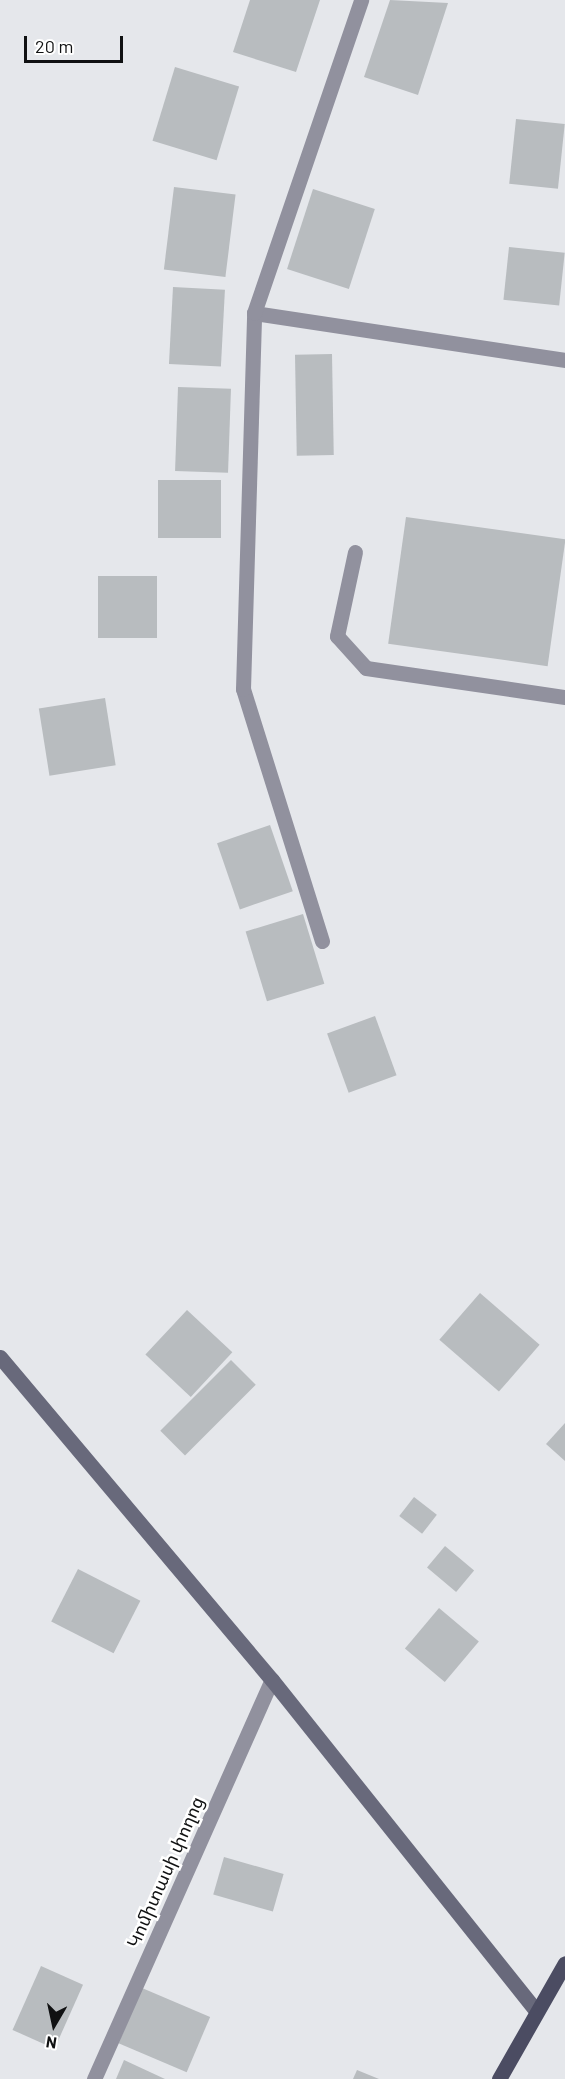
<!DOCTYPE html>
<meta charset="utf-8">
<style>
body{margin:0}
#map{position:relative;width:565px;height:2079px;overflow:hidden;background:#e5e7eb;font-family:Barlow,"Noto Sans Armenian",sans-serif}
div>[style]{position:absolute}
.building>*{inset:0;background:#b8bcbf;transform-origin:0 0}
.lane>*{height:15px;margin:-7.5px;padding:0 7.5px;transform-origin:7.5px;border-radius:7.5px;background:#91919e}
.street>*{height:15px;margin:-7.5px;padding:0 7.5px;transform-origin:7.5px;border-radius:7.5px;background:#91919e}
.secondary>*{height:15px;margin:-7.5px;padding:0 7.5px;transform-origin:7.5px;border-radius:7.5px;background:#68697b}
.primary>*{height:15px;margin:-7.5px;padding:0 7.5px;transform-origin:7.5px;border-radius:7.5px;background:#4b4c62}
span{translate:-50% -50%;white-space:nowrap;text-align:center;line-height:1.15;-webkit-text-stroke:5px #fff;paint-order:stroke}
.street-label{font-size:18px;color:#101112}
.north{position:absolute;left:24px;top:1995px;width:60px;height:60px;-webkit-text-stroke:4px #fff;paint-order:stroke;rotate:189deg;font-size:16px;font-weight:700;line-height:24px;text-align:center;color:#101112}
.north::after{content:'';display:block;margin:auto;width:21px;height:27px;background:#101112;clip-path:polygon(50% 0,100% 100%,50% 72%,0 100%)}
.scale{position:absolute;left:24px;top:36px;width:99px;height:27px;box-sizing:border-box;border:3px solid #101112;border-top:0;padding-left:8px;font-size:18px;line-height:21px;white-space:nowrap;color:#101112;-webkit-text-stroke:4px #fff;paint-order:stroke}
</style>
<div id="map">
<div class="building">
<div style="clip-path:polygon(250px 0,320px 0,296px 72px,233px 52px)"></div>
<div style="clip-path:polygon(390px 0,448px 3px,418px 95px,364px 77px)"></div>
<div style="left:175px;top:67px;width:67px;height:77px;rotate:17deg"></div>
<div style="left:516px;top:119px;width:49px;height:65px;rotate:6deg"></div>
<div style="left:174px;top:187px;width:62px;height:83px;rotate:7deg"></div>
<div style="left:313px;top:189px;width:65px;height:84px;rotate:18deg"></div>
<div style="left:509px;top:247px;width:56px;height:53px;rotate:6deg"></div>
<div style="left:173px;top:287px;width:52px;height:77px;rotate:3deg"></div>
<div style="left:332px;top:354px;width:101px;height:37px;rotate:89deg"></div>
<div style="left:178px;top:387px;width:53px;height:84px;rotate:2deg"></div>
<div style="left:221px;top:480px;width:58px;height:63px;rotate:90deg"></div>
<div style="left:406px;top:517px;width:161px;height:128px;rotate:8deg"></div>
<div style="left:98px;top:576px;width:59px;height:62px"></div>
<div style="left:105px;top:698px;width:68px;height:67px;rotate:81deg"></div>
<div style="left:270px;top:825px;width:70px;height:56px;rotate:71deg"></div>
<div style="left:303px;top:914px;width:73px;height:60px;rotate:73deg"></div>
<div style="left:375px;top:1016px;width:63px;height:51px;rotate:70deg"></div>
<div style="left:480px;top:1293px;width:79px;height:62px;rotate:41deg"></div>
<div style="left:187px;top:1310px;width:62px;height:61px;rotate:43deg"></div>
<div style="left:231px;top:1360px;width:35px;height:100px;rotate:45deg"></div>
<div style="clip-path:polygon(565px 1423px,565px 1461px,546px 1444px)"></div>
<div style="left:414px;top:1497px;width:29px;height:24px;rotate:38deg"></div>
<div style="left:445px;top:1546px;width:38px;height:28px;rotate:40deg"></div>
<div style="left:78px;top:1569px;width:70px;height:59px;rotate:27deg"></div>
<div style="left:439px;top:1608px;width:52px;height:53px;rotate:40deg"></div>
<div style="left:224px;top:1857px;width:62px;height:39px;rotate:16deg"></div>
<div style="left:41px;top:1966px;width:46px;height:70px;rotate:24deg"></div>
<div style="left:142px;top:1988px;width:74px;height:60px;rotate:23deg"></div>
<div style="clip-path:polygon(124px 2060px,165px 2079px,116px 2079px)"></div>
<div style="clip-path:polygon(357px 2070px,379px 2079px,353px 2079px)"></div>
</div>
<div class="lane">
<div style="left:355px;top:552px;width:86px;rotate:102.1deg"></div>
<div style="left:337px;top:636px;width:43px;rotate:47.8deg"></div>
<div style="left:366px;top:668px;width:201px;rotate:8.3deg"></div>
</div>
<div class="street">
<div style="left:254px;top:313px;width:315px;rotate:8.6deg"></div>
<div style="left:322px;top:941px;width:264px;rotate:-107.4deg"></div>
<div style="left:243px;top:689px;width:376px;rotate:-88.3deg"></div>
<div style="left:254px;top:313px;width:331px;rotate:-71.1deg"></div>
<div style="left:94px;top:2079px;width:437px;rotate:-66deg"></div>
</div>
<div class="secondary">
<div style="left:0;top:1357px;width:422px;rotate:49.9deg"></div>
<div style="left:272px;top:1680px;width:421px;rotate:51.4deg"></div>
</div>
<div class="primary">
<div style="left:499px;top:2079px;width:133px;rotate:-60.4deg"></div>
</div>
<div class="street-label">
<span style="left:165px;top:1872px;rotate:-66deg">Կոմիտասի փողոց</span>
</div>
<div class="north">N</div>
<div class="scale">20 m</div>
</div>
